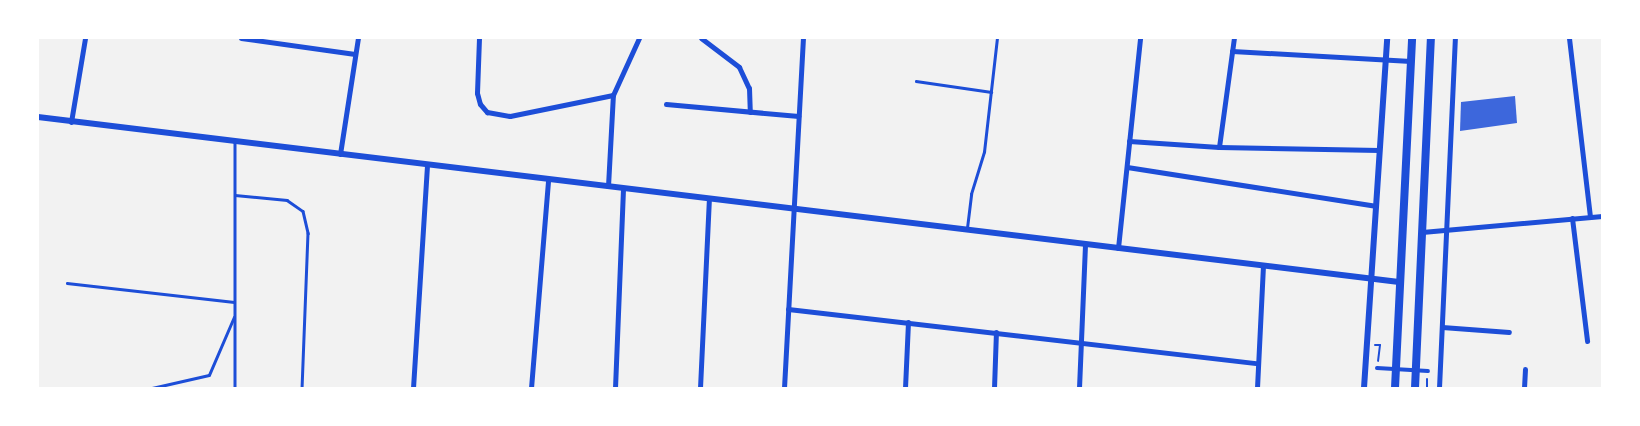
<!DOCTYPE html>
<style>
body{margin:0}
#map{position:relative;width:1640px;height:426px;overflow:hidden;background:#f2f2f2;font-family:"Exo 2",sans-serif}
div>[style]{position:absolute}
.building>*{inset:0;background:#3d67dc}
.path>*{height:2px;margin:-1px;padding:0 1px;transform-origin:1px;border-radius:1px;background:#1d4ed8}
.service>*{height:2.5px;margin:-1.25px;padding:0 1.25px;transform-origin:1.25px;border-radius:1.25px;background:#1d4ed8}
.pedestrian>*{height:4px;margin:-2px;padding:0 2px;transform-origin:2px;border-radius:2px;background:#1d4ed8}
.minor>*{height:5px;margin:-2.5px;padding:0 2.5px;transform-origin:2.5px;border-radius:2.5px;background:#1d4ed8}
.tertiary>*{height:6px;margin:-3px;padding:0 3px;transform-origin:3px;border-radius:3px;background:#1d4ed8}
.primary>*{height:8px;margin:-4px;padding:0 4px;transform-origin:4px;border-radius:4px;background:#1d4ed8}
span{translate:-50% -50%;white-space:nowrap;text-align:center;line-height:1.15;-webkit-text-stroke:5px #fff;paint-order:stroke}
.frame{position:absolute;inset:0;border:39px solid #fff;pointer-events:none}
</style>
<div id="map">
<div class="building">
<div style="clip-path:polygon(1515px 96px,1517px 123px,1460px 131px,1461px 102px)"></div>
</div>
<div class="path">
<div style="left:1375px;top:345px;width:5px"></div>
<div style="left:1380px;top:345px;width:16px;rotate:97deg"></div>
<div style="left:1427px;top:388px;width:9px;rotate:-90deg"></div>
</div>
<div class="service">
<div style="left:916px;top:81px;width:76px;rotate:8.3deg"></div>
<div style="left:235px;top:143px;width:245px;rotate:90deg"></div>
<div style="left:235px;top:195px;width:52px;rotate:5.5deg"></div>
<div style="left:287px;top:200px;width:19px;rotate:35deg"></div>
<div style="left:303px;top:211px;width:23px;rotate:77deg"></div>
<div style="left:308px;top:233px;width:155px;rotate:92.2deg"></div>
<div style="left:967px;top:228px;width:34px;rotate:-83deg"></div>
<div style="left:971px;top:194px;width:44px;rotate:-72.8deg"></div>
<div style="left:984px;top:152px;width:115px;rotate:-83.5deg"></div>
<div style="left:67px;top:283px;width:168px;rotate:6.5deg"></div>
<div style="left:152px;top:388px;width:58px;rotate:-12.8deg"></div>
<div style="left:209px;top:375px;width:63px;rotate:-66.7deg"></div>
</div>
<div class="pedestrian">
<div style="left:1377px;top:368px;width:51px;rotate:3.4deg"></div>
</div>
<div class="minor">
<div style="left:241px;top:38px;width:115px;rotate:8deg"></div>
<div style="left:479px;top:38px;width:55px;rotate:92.1deg"></div>
<div style="left:477px;top:93px;width:11px;rotate:75deg"></div>
<div style="left:480px;top:104px;width:11px;rotate:49deg"></div>
<div style="left:487px;top:112px;width:23px;rotate:10deg"></div>
<div style="left:510px;top:116px;width:105px;rotate:-11.5deg"></div>
<div style="left:701px;top:38px;width:48px;rotate:37.3deg"></div>
<div style="left:739px;top:67px;width:23px;rotate:65deg"></div>
<div style="left:749px;top:88px;width:24px;rotate:88deg"></div>
<div style="left:1569px;top:38px;width:180px;rotate:83.3deg"></div>
<div style="left:1232px;top:51px;width:179px;rotate:3.2deg"></div>
<div style="left:666px;top:104px;width:133px;rotate:5.2deg"></div>
<div style="left:71px;top:122px;width:85px;rotate:-80.5deg"></div>
<div style="left:1129px;top:141px;width:90px;rotate:3.8deg"></div>
<div style="left:1219px;top:147px;width:160px;rotate:1.1deg"></div>
<div style="left:1219px;top:147px;width:110px;rotate:-82.2deg"></div>
<div style="left:340px;top:154px;width:117px;rotate:-81.2deg"></div>
<div style="left:1127px;top:167px;width:251px;rotate:8.9deg"></div>
<div style="left:608px;top:186px;width:91px;rotate:-86.9deg"></div>
<div style="left:613px;top:95px;width:63px;rotate:-65.5deg"></div>
<div style="left:1572px;top:218px;width:124px;rotate:83deg"></div>
<div style="left:1422px;top:232px;width:181px;rotate:-5.1deg"></div>
<div style="left:1118px;top:248px;width:211px;rotate:-84deg"></div>
<div style="left:788px;top:309px;width:473px;rotate:6.6deg"></div>
<div style="left:1442px;top:327px;width:67px;rotate:4.3deg"></div>
<div style="left:413px;top:388px;width:224px;rotate:-86.4deg"></div>
<div style="left:531px;top:388px;width:210px;rotate:-85.3deg"></div>
<div style="left:615px;top:388px;width:200px;rotate:-87.7deg"></div>
<div style="left:700px;top:388px;width:190px;rotate:-87.3deg"></div>
<div style="left:784px;top:388px;width:351px;rotate:-86.9deg"></div>
<div style="left:905px;top:388px;width:66px;rotate:-87.4deg"></div>
<div style="left:994px;top:388px;width:56px;rotate:-88deg"></div>
<div style="left:1079px;top:388px;width:144px;rotate:-87.6deg"></div>
<div style="left:1257px;top:388px;width:123px;rotate:-87.2deg"></div>
<div style="left:1439px;top:388px;width:350px;rotate:-87.4deg"></div>
<div style="left:1524px;top:388px;width:19px;rotate:-87deg"></div>
</div>
<div class="tertiary">
<div style="left:38px;top:117px;width:1371px;rotate:6.91deg"></div>
<div style="left:1364px;top:388px;width:351px;rotate:-86.2deg"></div>
</div>
<div class="primary">
<div style="left:1395px;top:388px;width:350px;rotate:-87.2deg"></div>
<div style="left:1415px;top:388px;width:350px;rotate:-87.4deg"></div>
</div>
<div class="frame"></div>
</div>
